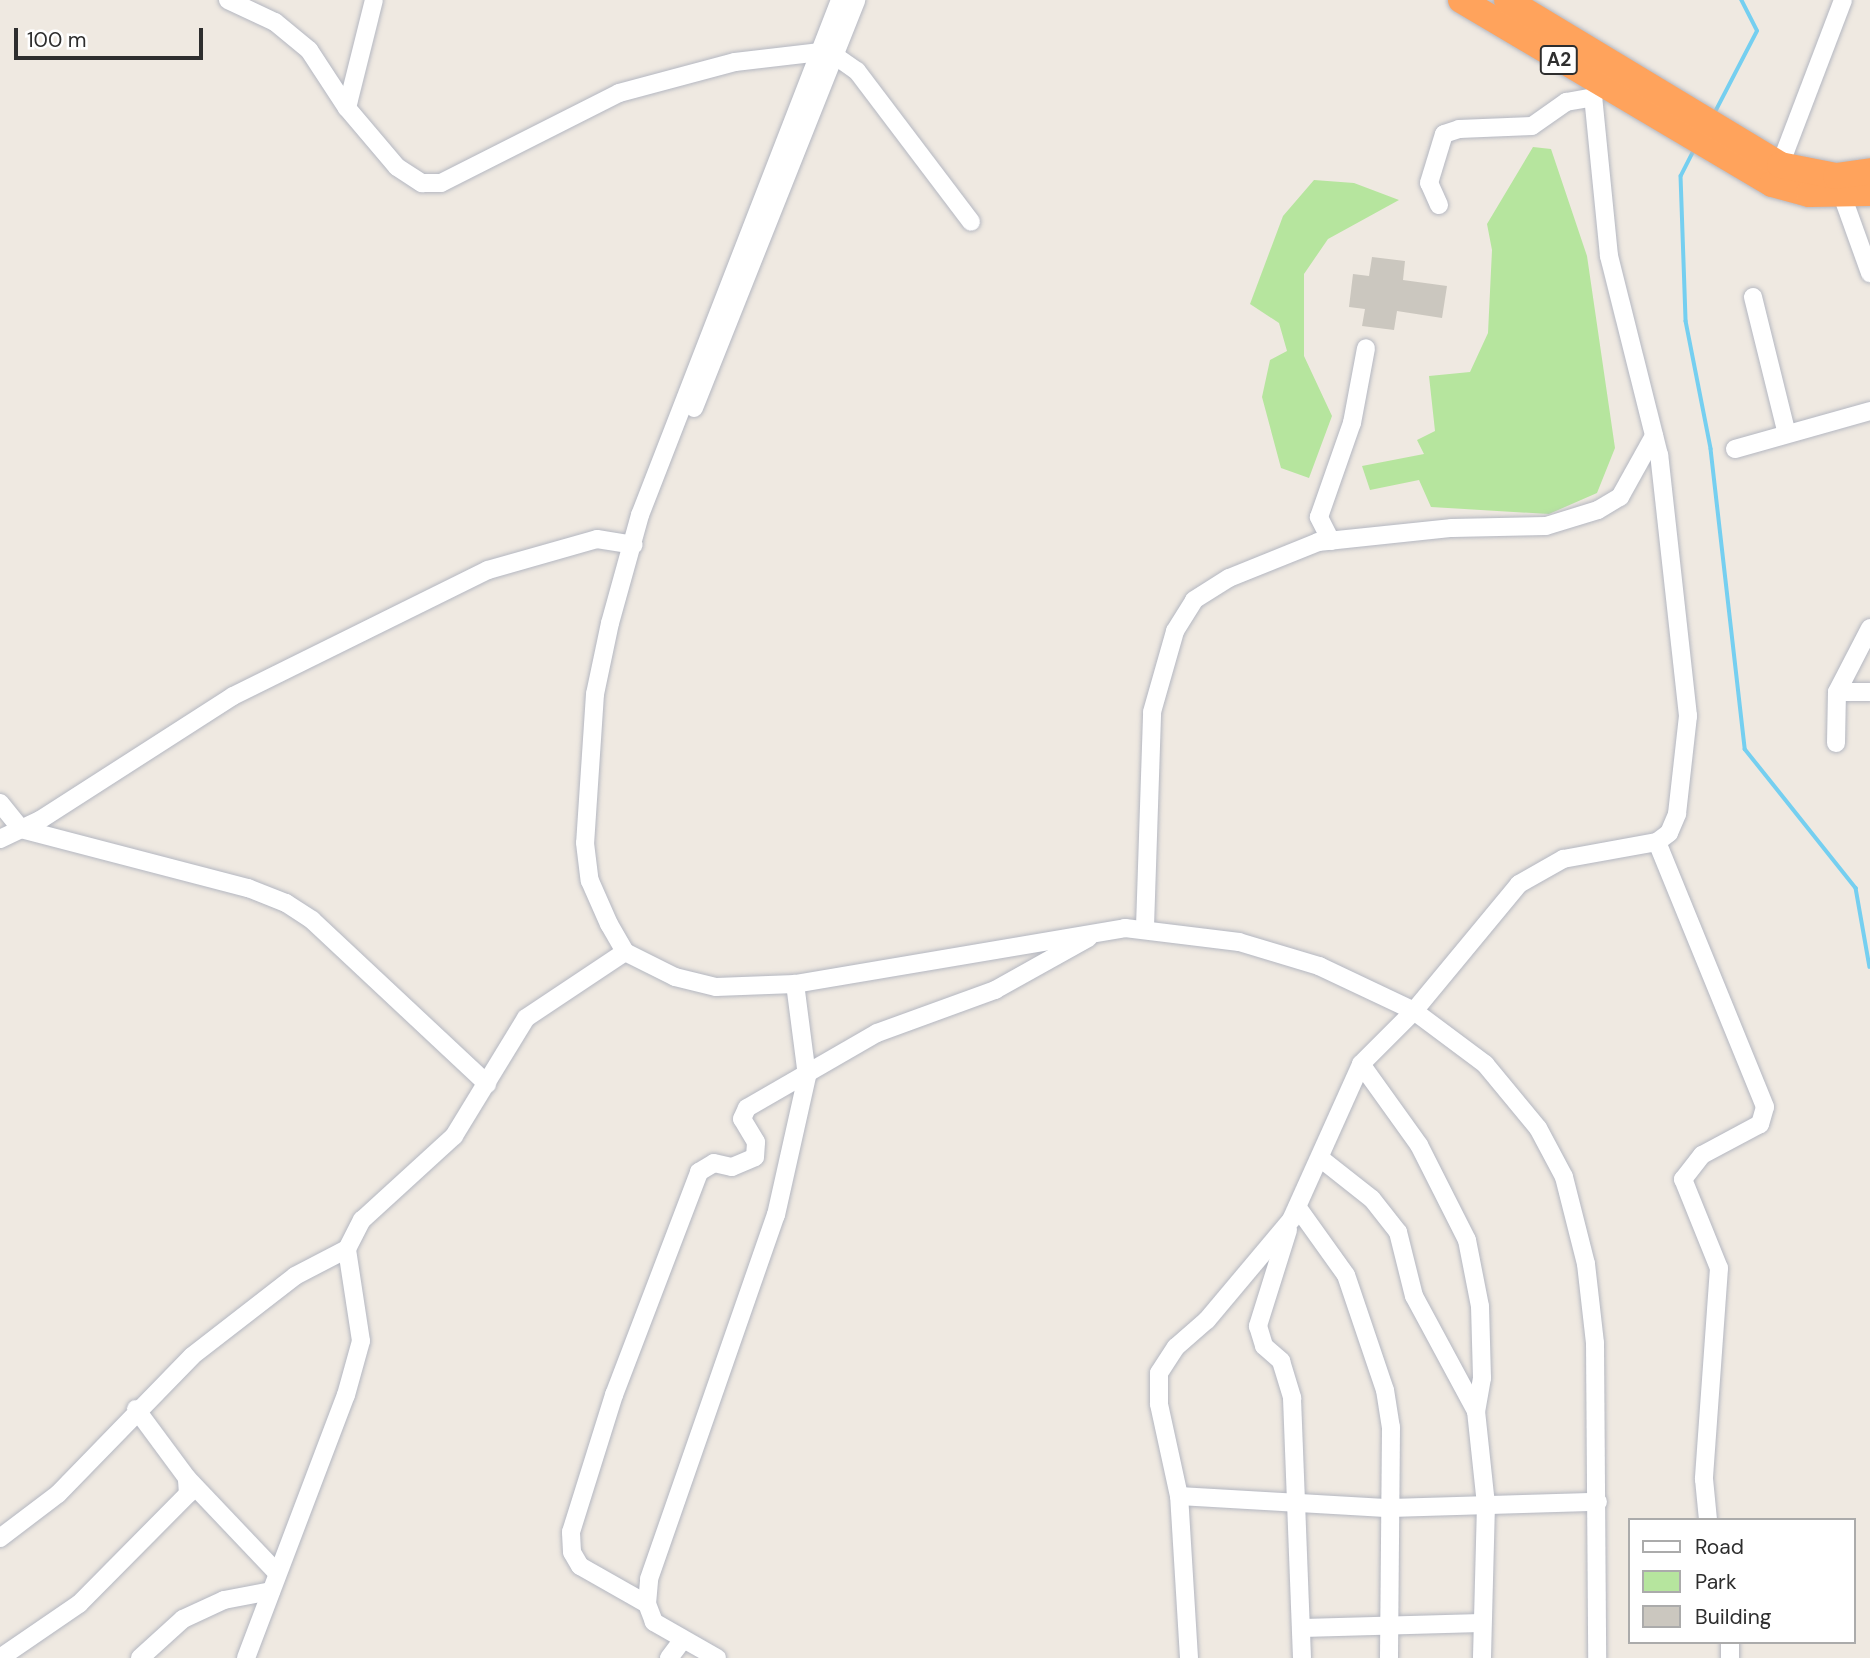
<!DOCTYPE html>
<style>
body{margin:0}
#map{position:relative;width:1870px;height:1658px;overflow:hidden;background:#efe9e1;font-family:"DM Sans",sans-serif}
div>[style]{position:absolute}
.green>*{inset:0;background:#b6e59e}
.stream>*{height:3.5px;margin:-1.75px;padding:0 1.75px;transform-origin:1.75px;border-radius:1.75px;background:#75cff0}
.building>*{inset:0;background:#cbc7bf}
.roads{filter:drop-shadow(0 0 2px #b4b7c1) drop-shadow(0 0 2px #b4b7c1)}
.minor>*{height:18px;margin:-9px;padding:0 9px;transform-origin:9px;border-radius:9px;background:#fff}
.highway>*{height:26px;margin:-13px;padding:0 13px;transform-origin:13px;border-radius:13px;background:#ffa35c}
span{translate:-50% -50%;white-space:nowrap;text-align:center;line-height:1.15;-webkit-text-stroke:7px #fff;paint-order:stroke}
.shield-label span{padding:2px 5px;background:#fff;border:2px solid;border-radius:5px;-webkit-text-stroke-width:0}
.shield-label{font-size:19px;color:#2e2e2e;font-weight:700}
.legend{position:absolute;left:1628px;top:1518px;width:228px;height:126px;box-sizing:border-box;background:#fff;border:2px solid #ababab;margin:0;padding:9px 12px;list-style:none;font-size:21px;color:#2e2e2e}
.legend li{display:flex;align-items:center;gap:14px;height:35px}
.legend b{width:35px;border:2px solid #ababab}
.scale{position:absolute;left:14px;top:28px;width:189px;height:32px;box-sizing:border-box;border:4px solid #2e2e2e;border-top:0;padding-left:9px;font-size:21px;line-height:24px;white-space:nowrap;color:#2e2e2e;-webkit-text-stroke:5px #fff;paint-order:stroke}
</style>
<div id="map">
<div class="green">
<div style="clip-path:polygon(1533px 147px,1551px 149px,1587px 256px,1615px 448px,1597px 493px,1549px 514px,1431px 507px,1419px 480px,1370px 490px,1362px 466px,1424px 454px,1417px 440px,1435px 431px,1429px 376px,1470px 372px,1488px 333px,1492px 250px,1487px 224px)"></div>
<div style="clip-path:polygon(1314px 180px,1354px 183px,1399px 200px,1328px 239px,1304px 274px,1304px 356px,1332px 416px,1309px 478px,1281px 468px,1262px 397px,1270px 360px,1287px 351px,1279px 323px,1250px 304px,1283px 216px)"></div>
</div>
<div class="stream">
<div style="left:1714px;top:114px;width:93px;rotate:-62.6deg"></div>
<div style="left:1757px;top:31px;width:35px;rotate:-117deg"></div>
<div style="left:1695px;top:149px;width:30px;rotate:117deg"></div>
<div style="left:1681px;top:176px;width:145px;rotate:88deg"></div>
<div style="left:1686px;top:321px;width:130px;rotate:78.9deg"></div>
<div style="left:1711px;top:449px;width:302px;rotate:83.5deg"></div>
<div style="left:1745px;top:749px;width:178px;rotate:51.4deg"></div>
<div style="left:1856px;top:888px;width:80px;rotate:80deg"></div>
</div>
<div class="building">
<div style="clip-path:polygon(1372px 257px,1405px 261px,1403px 280px,1447px 286px,1442px 318px,1397px 311px,1394px 330px,1362px 326px,1365px 309px,1349px 307px,1353px 274px,1369px 276px)"></div>
</div>
<div class="roads">
<div class="minor">
<div style="left:228px;top:0;width:52px;rotate:25.1deg"></div>
<div style="left:275px;top:22px;width:44px;rotate:39.5deg"></div>
<div style="left:309px;top:50px;width:69px;rotate:56.8deg"></div>
<div style="left:347px;top:108px;width:77px;rotate:49.7deg"></div>
<div style="left:397px;top:167px;width:30px;rotate:33deg"></div>
<div style="left:422px;top:183px;width:19px"></div>
<div style="left:441px;top:183px;width:199px;rotate:-26.8deg"></div>
<div style="left:619px;top:93px;width:120px;rotate:-15deg"></div>
<div style="left:735px;top:62px;width:86px;rotate:-6.7deg"></div>
<div style="left:820px;top:52px;width:14px;rotate:12deg"></div>
<div style="left:834px;top:55px;width:28px;rotate:35deg"></div>
<div style="left:857px;top:71px;width:189px;rotate:52.9deg"></div>
<div style="left:840px;top:0;width:552px;rotate:111.22deg"></div>
<div style="left:640px;top:515px;width:112px;rotate:105.5deg"></div>
<div style="left:610px;top:623px;width:73px;rotate:101.9deg"></div>
<div style="left:595px;top:694px;width:149px;rotate:93.8deg"></div>
<div style="left:585px;top:843px;width:38px;rotate:83deg"></div>
<div style="left:590px;top:881px;width:47px;rotate:66.2deg"></div>
<div style="left:609px;top:924px;width:32px;rotate:60deg"></div>
<div style="left:625px;top:952px;width:56px;rotate:26.6deg"></div>
<div style="left:675px;top:977px;width:42px;rotate:13.7deg"></div>
<div style="left:716px;top:987px;width:79px;rotate:-2.2deg"></div>
<div style="left:795px;top:984px;width:335px;rotate:-9.6deg"></div>
<div style="left:1125px;top:928px;width:115px;rotate:7deg"></div>
<div style="left:1239px;top:942px;width:84px;rotate:16.7deg"></div>
<div style="left:1319px;top:966px;width:105px;rotate:25.3deg"></div>
<div style="left:1414px;top:1011px;width:89px;rotate:36.7deg"></div>
<div style="left:1485px;top:1064px;width:83px;rotate:50.4deg"></div>
<div style="left:1538px;top:1128px;width:55px;rotate:62deg"></div>
<div style="left:1564px;top:1177px;width:90px;rotate:75.8deg"></div>
<div style="left:1586px;top:1264px;width:80px;rotate:83.5deg"></div>
<div style="left:1595px;top:1343px;width:315px;rotate:89.6deg"></div>
<div style="left:347px;top:108px;width:111px;rotate:-76deg"></div>
<div style="left:1777px;top:173px;width:185px;rotate:-69.1deg"></div>
<div style="left:1838px;top:184px;width:95px;rotate:70.2deg"></div>
<div style="left:1439px;top:205px;width:24px;rotate:-114deg"></div>
<div style="left:1429px;top:183px;width:51px;rotate:-73deg"></div>
<div style="left:1444px;top:134px;width:16px;rotate:-18deg"></div>
<div style="left:1459px;top:129px;width:73px;rotate:-2.4deg"></div>
<div style="left:1532px;top:126px;width:42px;rotate:-35.2deg"></div>
<div style="left:1566px;top:102px;width:27px;rotate:-10deg"></div>
<div style="left:1753px;top:297px;width:141px;rotate:76.1deg"></div>
<div style="left:694px;top:408px;width:439px;rotate:-68.3deg"></div>
<div style="left:1735px;top:449px;width:140px;rotate:-15.7deg"></div>
<div style="left:1331px;top:541px;width:27px;rotate:-117deg"></div>
<div style="left:1319px;top:517px;width:100px;rotate:-70.7deg"></div>
<div style="left:1352px;top:423px;width:76px;rotate:-79.4deg"></div>
<div style="left:1837px;top:692px;width:33px"></div>
<div style="left:1836px;top:743px;width:51px;rotate:-88.9deg"></div>
<div style="left:1837px;top:692px;width:72px;rotate:-62.7deg"></div>
<div style="left:0;top:803px;width:33px;rotate:51deg"></div>
<div style="left:21px;top:829px;width:235px;rotate:14.6deg"></div>
<div style="left:248px;top:888px;width:41px;rotate:21.5deg"></div>
<div style="left:286px;top:903px;width:31px;rotate:33deg"></div>
<div style="left:312px;top:920px;width:240px;rotate:43.1deg"></div>
<div style="left:0;top:839px;width:44px;rotate:-25.4deg"></div>
<div style="left:40px;top:820px;width:229px;rotate:-32.7deg"></div>
<div style="left:233px;top:696px;width:284px;rotate:-26.3deg"></div>
<div style="left:488px;top:570px;width:113px;rotate:-15.9deg"></div>
<div style="left:597px;top:539px;width:37px;rotate:9deg"></div>
<div style="left:1657px;top:842px;width:286px;rotate:67.8deg"></div>
<div style="left:1765px;top:1107px;width:18px;rotate:106deg"></div>
<div style="left:1760px;top:1124px;width:66px;rotate:151.9deg"></div>
<div style="left:1702px;top:1155px;width:31px;rotate:128deg"></div>
<div style="left:1683px;top:1179px;width:96px;rotate:68deg"></div>
<div style="left:1719px;top:1268px;width:212px;rotate:94.1deg"></div>
<div style="left:1704px;top:1479px;width:41px;rotate:84.4deg"></div>
<div style="left:1145px;top:927px;width:215px;rotate:-88.1deg"></div>
<div style="left:1152px;top:712px;width:84px;rotate:-74.1deg"></div>
<div style="left:1175px;top:631px;width:36px;rotate:-58deg"></div>
<div style="left:1194px;top:600px;width:41px;rotate:-32.2deg"></div>
<div style="left:1229px;top:578px;width:96px;rotate:-22deg"></div>
<div style="left:1318px;top:542px;width:135px;rotate:-6deg"></div>
<div style="left:1452px;top:528px;width:94px;rotate:-1.2deg"></div>
<div style="left:1546px;top:526px;width:54px;rotate:-17.1deg"></div>
<div style="left:1598px;top:510px;width:26px;rotate:-31deg"></div>
<div style="left:1620px;top:497px;width:70px;rotate:-60.9deg"></div>
<div style="left:1361px;top:1064px;width:100px;rotate:54.4deg"></div>
<div style="left:1419px;top:1145px;width:106px;rotate:63.2deg"></div>
<div style="left:1467px;top:1240px;width:67px;rotate:78.9deg"></div>
<div style="left:1480px;top:1306px;width:72px;rotate:88.4deg"></div>
<div style="left:1482px;top:1378px;width:34px;rotate:100deg"></div>
<div style="left:1476px;top:1411px;width:94px;rotate:83.9deg"></div>
<div style="left:1486px;top:1504px;width:154px;rotate:91.5deg"></div>
<div style="left:1320px;top:1158px;width:66px;rotate:38.3deg"></div>
<div style="left:1372px;top:1199px;width:42px;rotate:51.8deg"></div>
<div style="left:1398px;top:1232px;width:66px;rotate:76deg"></div>
<div style="left:1414px;top:1296px;width:131px;rotate:61.7deg"></div>
<div style="left:1298px;top:1208px;width:82px;rotate:54.4deg"></div>
<div style="left:1346px;top:1275px;width:121px;rotate:71.3deg"></div>
<div style="left:1385px;top:1390px;width:37px;rotate:81deg"></div>
<div style="left:1391px;top:1427px;width:231px;rotate:90.5deg"></div>
<div style="left:1288px;top:1230px;width:101px;rotate:107.4deg"></div>
<div style="left:1258px;top:1326px;width:21px;rotate:73deg"></div>
<div style="left:1264px;top:1346px;width:23px;rotate:41deg"></div>
<div style="left:1281px;top:1361px;width:39px;rotate:73deg"></div>
<div style="left:1292px;top:1398px;width:260px;rotate:87.8deg"></div>
<div style="left:136px;top:1409px;width:86px;rotate:53.5deg"></div>
<div style="left:187px;top:1478px;width:131px;rotate:46.5deg"></div>
<div style="left:1179px;top:1496px;width:211px;rotate:3.3deg"></div>
<div style="left:1390px;top:1508px;width:208px;rotate:-1.7deg"></div>
<div style="left:0;top:1538px;width:73px;rotate:-37.2deg"></div>
<div style="left:58px;top:1494px;width:192px;rotate:-45.8deg"></div>
<div style="left:192px;top:1356px;width:130px;rotate:-37.8deg"></div>
<div style="left:295px;top:1276px;width:59px;rotate:-27.4deg"></div>
<div style="left:647px;top:1604px;width:77px;rotate:-150.4deg"></div>
<div style="left:580px;top:1566px;width:16px;rotate:-120deg"></div>
<div style="left:572px;top:1552px;width:20px;rotate:-93deg"></div>
<div style="left:571px;top:1532px;width:144px;rotate:-72.6deg"></div>
<div style="left:614px;top:1395px;width:239px;rotate:-69.1deg"></div>
<div style="left:699px;top:1172px;width:17px;rotate:-31deg"></div>
<div style="left:714px;top:1163px;width:18px;rotate:13deg"></div>
<div style="left:732px;top:1167px;width:25px;rotate:-23deg"></div>
<div style="left:755px;top:1157px;width:15px;rotate:-86deg"></div>
<div style="left:756px;top:1142px;width:27px;rotate:-121deg"></div>
<div style="left:742px;top:1119px;width:12px;rotate:-66deg"></div>
<div style="left:747px;top:1108px;width:150px;rotate:-30deg"></div>
<div style="left:877px;top:1033px;width:126px;rotate:-20deg"></div>
<div style="left:995px;top:990px;width:107px;rotate:-29.2deg"></div>
<div style="left:1303px;top:1628px;width:178px;rotate:-1.6deg"></div>
<div style="left:0;top:1658px;width:96px;rotate:-34.4deg"></div>
<div style="left:79px;top:1604px;width:155px;rotate:-45.3deg"></div>
<div style="left:188px;top:1494px;width:16px;rotate:-94deg"></div>
<div style="left:140px;top:1658px;width:58px;rotate:-42.2deg"></div>
<div style="left:183px;top:1619px;width:45px;rotate:-24.9deg"></div>
<div style="left:224px;top:1600px;width:48px;rotate:-10.8deg"></div>
<div style="left:246px;top:1658px;width:281px;rotate:-69.2deg"></div>
<div style="left:346px;top:1395px;width:56px;rotate:-74.5deg"></div>
<div style="left:361px;top:1341px;width:93px;rotate:-98.7deg"></div>
<div style="left:347px;top:1249px;width:33px;rotate:-63deg"></div>
<div style="left:362px;top:1220px;width:125px;rotate:-42.4deg"></div>
<div style="left:454px;top:1136px;width:138px;rotate:-58.6deg"></div>
<div style="left:526px;top:1018px;width:119px;rotate:-33.7deg"></div>
<div style="left:669px;top:1658px;width:21px;rotate:-53deg"></div>
<div style="left:717px;top:1658px;width:73px;rotate:-150.3deg"></div>
<div style="left:654px;top:1622px;width:19px;rotate:-111deg"></div>
<div style="left:647px;top:1604px;width:25px;rotate:-85deg"></div>
<div style="left:649px;top:1579px;width:386px;rotate:-70.8deg"></div>
<div style="left:776px;top:1215px;width:142px;rotate:-77.4deg"></div>
<div style="left:807px;top:1076px;width:93px;rotate:-97.4deg"></div>
<div style="left:1189px;top:1658px;width:162px;rotate:-93.5deg"></div>
<div style="left:1179px;top:1496px;width:94px;rotate:-102.3deg"></div>
<div style="left:1159px;top:1404px;width:31px;rotate:-90deg"></div>
<div style="left:1159px;top:1373px;width:31px;rotate:-57deg"></div>
<div style="left:1176px;top:1347px;width:41px;rotate:-41.1deg"></div>
<div style="left:1207px;top:1320px;width:131px;rotate:-50deg"></div>
<div style="left:1291px;top:1220px;width:171px;rotate:-65.8deg"></div>
<div style="left:1361px;top:1064px;width:75px;rotate:-45deg"></div>
<div style="left:1414px;top:1011px;width:165px;rotate:-50.4deg"></div>
<div style="left:1519px;top:884px;width:51px;rotate:-29.6deg"></div>
<div style="left:1563px;top:859px;width:96px;rotate:-10.3deg"></div>
<div style="left:1657px;top:842px;width:15px;rotate:-37deg"></div>
<div style="left:1669px;top:833px;width:21px;rotate:-67deg"></div>
<div style="left:1677px;top:814px;width:99px;rotate:-83.6deg"></div>
<div style="left:1688px;top:716px;width:263px;rotate:-96.3deg"></div>
<div style="left:1659px;top:455px;width:205px;rotate:-104.1deg"></div>
<div style="left:1609px;top:256px;width:160px;rotate:-95.7deg"></div>
<div style="left:1593px;top:97px;width:27px;rotate:-57deg"></div>
<div style="left:1730px;top:1658px;width:16px;rotate:-90deg"></div>
</div>
<div class="highway">
<div style="left:1461px;top:0;width:361px;rotate:30.6deg"></div>
<div style="left:1772px;top:184px;width:38px;rotate:15deg"></div>
<div style="left:1809px;top:194px;width:61px;rotate:-0.9deg"></div>
<div style="left:1507px;top:0;width:319px;rotate:31.1deg"></div>
<div style="left:1780px;top:165px;width:57px;rotate:11.1deg"></div>
<div style="left:1836px;top:176px;width:34px;rotate:-8deg"></div>
</div>
</div>
<div class="shield-label">
<span style="left:1559px;top:60px">A2</span>
</div>
<ul class="legend">
<li><b style="height:9px;background:#fff"></b>Road</li>
<li><b style="height:19px;background:#b6e59e"></b>Park</li>
<li><b style="height:19px;background:#cbc7bf"></b>Building</li>
</ul>
<div class="scale">100 m</div>
</div>
